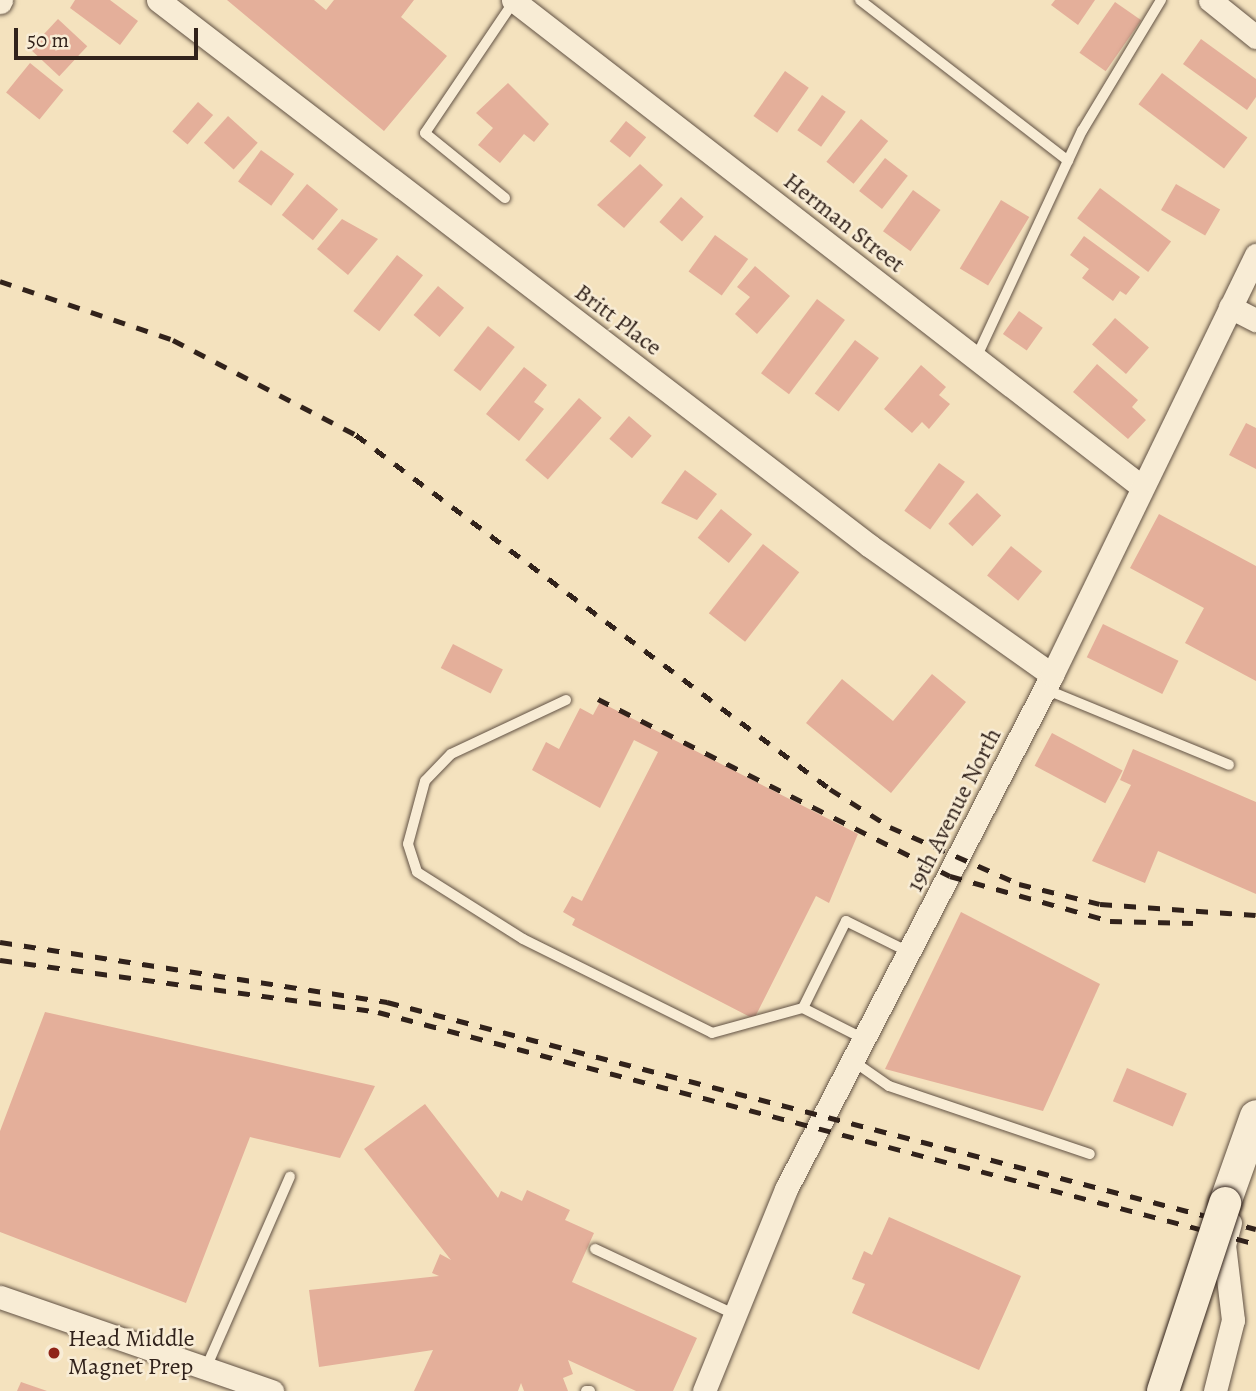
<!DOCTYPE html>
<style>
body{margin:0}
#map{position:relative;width:1256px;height:1391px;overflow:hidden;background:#f4e2be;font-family:Alegreya,serif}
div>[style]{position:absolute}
.building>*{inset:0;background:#e4af9a;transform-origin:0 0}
.roads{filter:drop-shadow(0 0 2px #625244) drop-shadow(0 0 2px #625244)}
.service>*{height:10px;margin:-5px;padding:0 5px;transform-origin:5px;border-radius:5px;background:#f8ecd5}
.minor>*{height:23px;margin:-11.5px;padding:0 11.5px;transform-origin:11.5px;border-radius:11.5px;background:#f8ecd5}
.secondary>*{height:32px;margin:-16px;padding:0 16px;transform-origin:16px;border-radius:16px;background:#f8ecd5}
.rail>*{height:5px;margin-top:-2.5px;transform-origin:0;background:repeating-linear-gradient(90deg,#31221b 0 12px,transparent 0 24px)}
.bridges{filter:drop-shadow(0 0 2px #31221b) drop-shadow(0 0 2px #31221b)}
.secondary-bridge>*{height:32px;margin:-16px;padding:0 16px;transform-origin:16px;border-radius:16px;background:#f8ecd5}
.dots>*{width:19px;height:19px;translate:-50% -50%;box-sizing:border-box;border:4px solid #f8ecd5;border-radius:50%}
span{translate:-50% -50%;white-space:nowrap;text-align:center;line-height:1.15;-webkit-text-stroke:5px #f8ecd5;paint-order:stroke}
.street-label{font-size:24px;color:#31221b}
.poi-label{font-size:24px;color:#31221b}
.left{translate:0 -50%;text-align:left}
.scale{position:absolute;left:14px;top:28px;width:184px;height:32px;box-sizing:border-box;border:4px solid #31221b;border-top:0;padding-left:9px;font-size:21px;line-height:24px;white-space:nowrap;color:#31221b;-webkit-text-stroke:5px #f8ecd5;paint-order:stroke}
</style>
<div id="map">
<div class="building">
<div style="clip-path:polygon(75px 0,110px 0,138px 21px,120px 45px,70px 8px)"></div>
<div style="clip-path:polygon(227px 0,314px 0,326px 10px,334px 0,414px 0,401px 17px,447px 56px,384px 131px)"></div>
<div style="clip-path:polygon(1055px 0,1095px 0,1078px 25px,1051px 5px)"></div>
<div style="left:1115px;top:2px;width:32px;height:62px;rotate:35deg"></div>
<div style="left:58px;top:19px;width:40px;height:41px;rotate:43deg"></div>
<div style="clip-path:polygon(1201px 39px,1256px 79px,1256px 97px,1247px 110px,1183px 64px)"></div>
<div style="left:30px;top:63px;width:43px;height:38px;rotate:39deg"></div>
<div style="left:785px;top:71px;width:29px;height:55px;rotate:35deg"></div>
<div style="left:1162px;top:73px;width:107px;height:39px;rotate:37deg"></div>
<div style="clip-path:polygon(508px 83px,549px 124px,534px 142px,524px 134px,500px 163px,478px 145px,493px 128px,476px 113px)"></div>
<div style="left:822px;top:95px;width:29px;height:43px;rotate:35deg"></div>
<div style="left:198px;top:102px;width:20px;height:39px;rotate:41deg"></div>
<div style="left:228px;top:116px;width:40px;height:36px;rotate:42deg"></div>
<div style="left:861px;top:119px;width:35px;height:55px;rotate:39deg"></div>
<div style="left:626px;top:121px;width:26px;height:26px;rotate:39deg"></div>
<div style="left:261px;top:150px;width:41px;height:39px;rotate:36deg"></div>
<div style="left:885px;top:158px;width:29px;height:42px;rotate:38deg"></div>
<div style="clip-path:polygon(640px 164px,663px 185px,624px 228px,597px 205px)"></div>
<div style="left:307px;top:184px;width:40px;height:40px;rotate:39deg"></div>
<div style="left:1176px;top:184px;width:51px;height:30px;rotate:30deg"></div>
<div style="left:1100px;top:188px;width:89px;height:38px;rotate:37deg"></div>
<div style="left:913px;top:190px;width:34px;height:51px;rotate:36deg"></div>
<div style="left:681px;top:197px;width:30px;height:33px;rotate:41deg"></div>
<div style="left:1001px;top:200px;width:33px;height:80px;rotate:31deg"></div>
<div style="clip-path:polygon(342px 219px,378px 239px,348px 275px,317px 249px)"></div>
<div style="left:715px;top:235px;width:41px;height:45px;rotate:36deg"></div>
<div style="clip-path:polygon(1084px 236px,1140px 277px,1126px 295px,1120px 291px,1113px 301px,1082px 278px,1089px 269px,1070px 255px)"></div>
<div style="left:397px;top:255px;width:33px;height:71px;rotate:38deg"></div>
<div style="clip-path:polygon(755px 266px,790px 296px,757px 334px,735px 314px,750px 297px,737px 287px)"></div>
<div style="left:438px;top:286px;width:34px;height:38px;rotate:40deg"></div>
<div style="left:817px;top:299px;width:35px;height:93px;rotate:37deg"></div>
<div style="left:1019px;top:311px;width:29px;height:28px;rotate:35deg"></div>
<div style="left:1115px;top:318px;width:45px;height:35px;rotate:41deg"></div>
<div style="left:488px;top:326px;width:34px;height:56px;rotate:38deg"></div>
<div style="left:855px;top:340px;width:30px;height:67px;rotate:37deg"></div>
<div style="clip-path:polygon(1097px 364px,1138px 400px,1132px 407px,1146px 420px,1128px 439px,1073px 392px)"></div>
<div style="clip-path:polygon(921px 365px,946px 387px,939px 395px,950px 404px,929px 429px,922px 422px,912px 433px,884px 409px)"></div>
<div style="clip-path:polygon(524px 367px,547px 385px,534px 402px,544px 409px,519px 441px,486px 414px)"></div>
<div style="left:579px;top:398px;width:30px;height:82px;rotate:41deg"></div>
<div style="left:629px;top:416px;width:30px;height:30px;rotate:41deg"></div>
<div style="clip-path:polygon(1246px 423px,1256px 428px,1256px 469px,1229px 455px)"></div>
<div style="left:939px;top:463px;width:32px;height:59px;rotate:36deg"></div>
<div style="clip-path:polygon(685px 470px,717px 494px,697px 520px,661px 503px)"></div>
<div style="left:977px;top:493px;width:33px;height:42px;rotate:43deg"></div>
<div style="left:721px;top:509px;width:40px;height:37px;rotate:39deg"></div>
<div style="clip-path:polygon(1159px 514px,1256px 566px,1256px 681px,1185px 643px,1204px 608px,1130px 568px)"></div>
<div style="left:763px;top:544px;width:46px;height:88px;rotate:38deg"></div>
<div style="left:1011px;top:546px;width:40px;height:38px;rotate:39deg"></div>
<div style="left:1103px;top:624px;width:84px;height:37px;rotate:26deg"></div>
<div style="left:453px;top:644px;width:56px;height:27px;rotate:27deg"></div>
<div style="clip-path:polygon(932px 674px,966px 702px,891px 793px,806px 723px,842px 679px,893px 721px)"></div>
<div style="clip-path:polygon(600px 702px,858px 834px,829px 903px,816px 896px,754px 1019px,572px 925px,575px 919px,563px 912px,572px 896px,582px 901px,658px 752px,634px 740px,600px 808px,532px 770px,546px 742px,559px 749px,580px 708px,593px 715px)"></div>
<div style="left:1052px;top:733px;width:80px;height:37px;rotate:28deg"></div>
<div style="clip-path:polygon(1133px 749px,1256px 802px,1256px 894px,1158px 851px,1145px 883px,1092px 861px,1131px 785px,1120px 780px)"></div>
<div style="clip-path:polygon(961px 912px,1100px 984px,1043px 1111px,885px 1069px)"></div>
<div style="clip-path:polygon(45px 1012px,375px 1086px,340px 1158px,250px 1137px,186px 1303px,0 1232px,0 1131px)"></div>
<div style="left:1127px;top:1068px;width:65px;height:36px;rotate:23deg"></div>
<div style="clip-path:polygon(425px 1104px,498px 1198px,501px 1191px,522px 1201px,527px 1190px,570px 1210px,565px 1220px,594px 1233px,572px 1282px,697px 1338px,673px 1391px,636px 1391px,568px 1360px,573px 1374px,563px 1378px,568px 1391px,524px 1391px,521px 1383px,518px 1391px,414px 1391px,433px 1350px,319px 1367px,309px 1290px,439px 1276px,432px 1273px,440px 1254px,451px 1260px,364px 1149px)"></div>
<div style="clip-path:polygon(889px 1217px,1021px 1276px,979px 1370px,852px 1313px,865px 1284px,852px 1279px,864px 1251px,872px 1255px)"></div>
<div style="clip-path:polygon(21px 1382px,47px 1391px,17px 1391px)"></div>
</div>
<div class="roads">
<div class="service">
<div style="left:860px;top:0;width:263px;rotate:37.7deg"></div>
<div style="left:505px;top:198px;width:103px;rotate:-140.9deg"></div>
<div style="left:425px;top:133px;width:159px;rotate:-56deg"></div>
<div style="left:976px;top:358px;width:251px;rotate:-65deg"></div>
<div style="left:1082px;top:131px;width:153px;rotate:-58.9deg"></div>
<div style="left:1045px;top:689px;width:199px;rotate:22.4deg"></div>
<div style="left:566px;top:700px;width:127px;rotate:154.8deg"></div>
<div style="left:451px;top:754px;width:37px;rotate:134deg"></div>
<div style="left:425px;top:781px;width:65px;rotate:105.1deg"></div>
<div style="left:408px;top:844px;width:29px;rotate:72deg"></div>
<div style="left:417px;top:872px;width:125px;rotate:32.3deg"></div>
<div style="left:523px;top:939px;width:211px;rotate:26.4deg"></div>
<div style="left:712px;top:1033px;width:94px;rotate:-15.4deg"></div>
<div style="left:864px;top:1039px;width:68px;rotate:-153.1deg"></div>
<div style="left:803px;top:1008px;width:97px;rotate:-63.7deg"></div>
<div style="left:846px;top:921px;width:70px;rotate:26.2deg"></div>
<div style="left:853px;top:1061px;width:44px;rotate:34.8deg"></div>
<div style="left:889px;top:1086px;width:212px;rotate:18.7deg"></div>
<div style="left:595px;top:1249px;width:156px;rotate:25.1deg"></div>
<div style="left:206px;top:1368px;width:209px;rotate:-66.3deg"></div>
<div style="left:586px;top:1391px;width:4px"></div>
</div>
<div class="minor">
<div style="left:158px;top:0;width:897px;rotate:37.48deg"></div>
<div style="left:870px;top:546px;width:223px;rotate:35.3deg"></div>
<div style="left:513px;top:0;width:795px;rotate:37.75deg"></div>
<div style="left:1210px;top:0;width:59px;rotate:38.8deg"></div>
<div style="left:0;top:2px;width:2px;rotate:-63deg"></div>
<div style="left:1230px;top:307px;width:29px;rotate:27deg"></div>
<div style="left:0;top:1297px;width:288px;rotate:19.1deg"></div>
<div style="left:704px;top:1391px;width:218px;rotate:-67.9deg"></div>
<div style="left:786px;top:1189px;width:579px;rotate:-62.64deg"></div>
<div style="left:1052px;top:675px;width:467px;rotate:-64.1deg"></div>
<div style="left:1215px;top:1391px;width:73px;rotate:-75.8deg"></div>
<div style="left:1233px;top:1320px;width:76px;rotate:-96.8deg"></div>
<div style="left:1224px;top:1245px;width:23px;rotate:-75deg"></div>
</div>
<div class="secondary">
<div style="left:1225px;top:1203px;width:92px;rotate:-70.4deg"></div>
</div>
</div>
<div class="rail">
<div style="left:0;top:281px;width:183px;rotate:18.8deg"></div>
<div style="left:173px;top:340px;width:206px;rotate:27.4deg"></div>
<div style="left:356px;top:435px;width:592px;rotate:36.75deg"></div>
<div style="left:830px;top:789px;width:71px;rotate:32.3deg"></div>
<div style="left:890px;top:827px;width:141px;rotate:23.8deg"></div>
<div style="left:1019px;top:884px;width:83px;rotate:13.9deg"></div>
<div style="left:1100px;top:904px;width:156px;rotate:4deg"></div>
<div style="left:598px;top:699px;width:394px;rotate:26.7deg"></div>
<div style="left:950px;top:876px;width:166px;rotate:15.7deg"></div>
<div style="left:1110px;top:921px;width:83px;rotate:1.4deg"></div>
<div style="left:0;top:942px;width:392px;rotate:8.8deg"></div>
<div style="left:387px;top:1002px;width:898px;rotate:14.64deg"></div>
<div style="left:0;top:960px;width:382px;rotate:7.8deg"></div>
<div style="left:378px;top:1012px;width:908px;rotate:14.8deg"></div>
</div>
<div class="bridges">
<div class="secondary-bridge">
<div style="left:1163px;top:1391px;width:198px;rotate:-71.7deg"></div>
</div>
</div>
<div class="dots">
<div style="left:54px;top:1353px;background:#8f2418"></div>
</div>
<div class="street-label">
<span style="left:844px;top:223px;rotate:38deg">Herman Street</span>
<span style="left:618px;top:320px;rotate:37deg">Britt Place</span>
<span style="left:954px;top:810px;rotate:-63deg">19th Avenue North</span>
</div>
<div class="poi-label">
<span class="left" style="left:68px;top:1353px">Head Middle<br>Magnet Prep</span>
</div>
<div class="scale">50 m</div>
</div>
